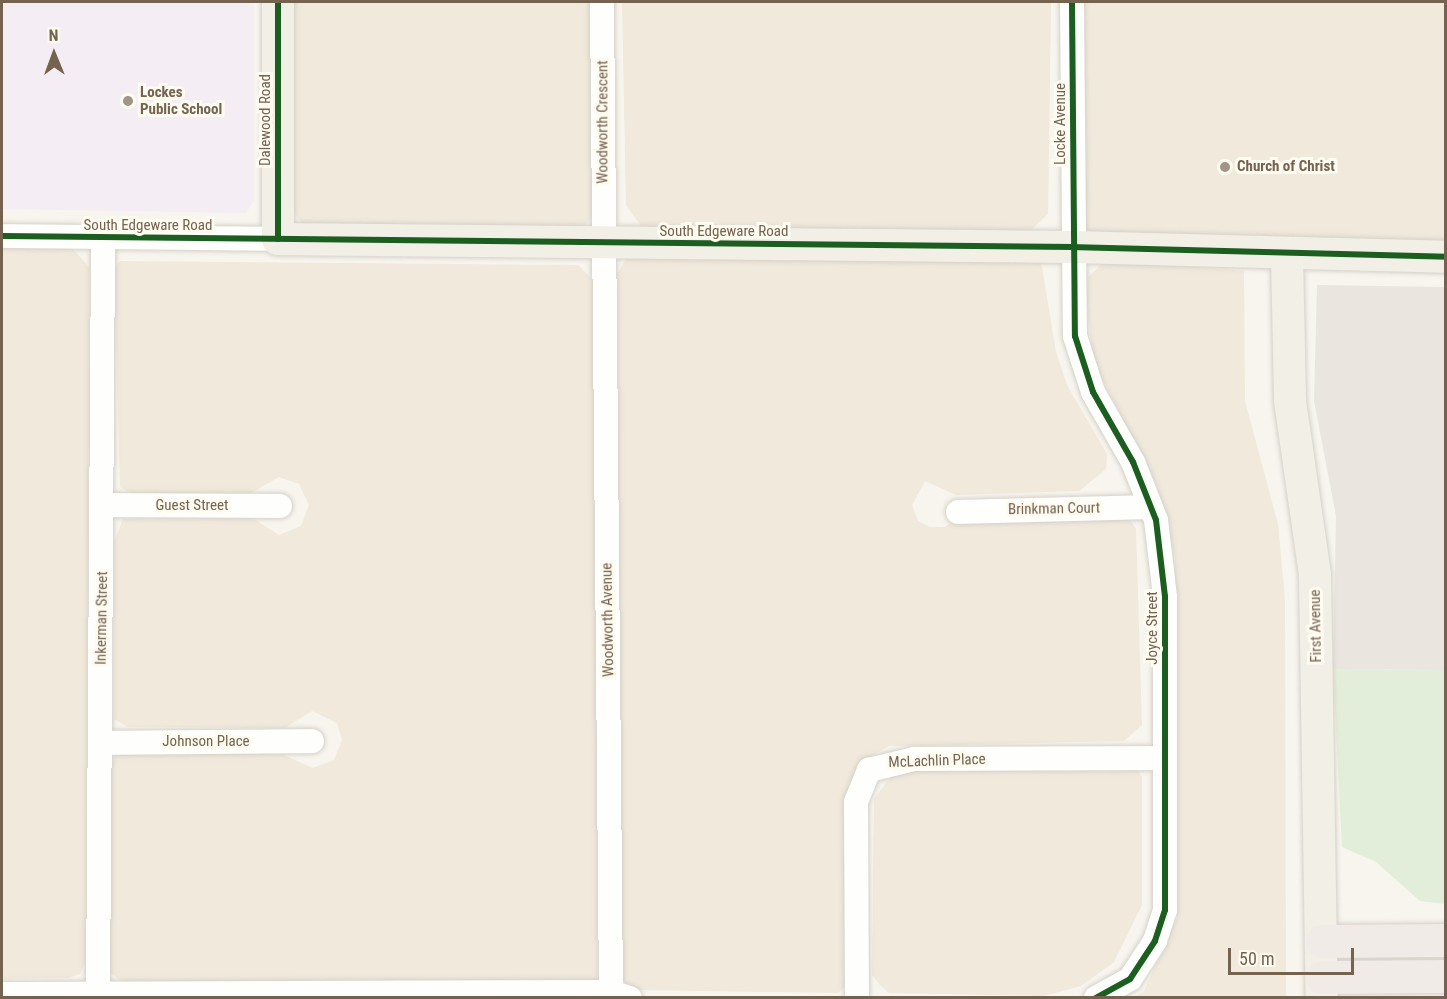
<!DOCTYPE html>
<style>
body{margin:0}
#map{position:relative;width:1447px;height:999px;overflow:hidden;background:#f7f5ee;font-family:"Roboto Condensed",sans-serif}
div>[style]{position:absolute}
.residential>*{inset:0;background:#f0e9dc}
.industrial>*{inset:0;background:#eae6df}
.education>*{inset:0;background:#f5edf4}
.green>*{inset:0;background:#e2eeda}
.roads{filter:drop-shadow(0 0 2px #d5d1c9) drop-shadow(0 0 2px #d5d1c9)}
.minor>*{height:24px;margin:-12px;padding:0 12px;transform-origin:12px;border-radius:12px;background:#fefefc}
.major>*{height:32px;margin:-16px;padding:0 16px;transform-origin:16px;border-radius:16px;background:#f2efe7}
.highway>*{height:33px;margin:-16.5px;padding:0 16.5px;transform-origin:16.5px;border-radius:16.5px;background:#f0ebe6}
.cycleway>*{height:6px;margin:-3px;padding:0 3px;transform-origin:3px;border-radius:3px;background:#1b5e20}
.dots>*{width:16px;height:16px;translate:-50% -50%;box-sizing:border-box;border:3px solid #fefbf1;border-radius:50%}
span{translate:-50% -50%;white-space:nowrap;text-align:center;line-height:1.15;-webkit-text-stroke:6px #fefbf1;paint-order:stroke}
.poi-label{font-size:15px;color:#75624f;font-weight:700}
.left{translate:0 -50%;text-align:left}
.street-label{font-size:15px;color:#75624f}
.frame{position:absolute;inset:0;border:3px solid #75624f;pointer-events:none}
.north{position:absolute;left:24px;top:24px;width:60px;height:60px;-webkit-text-stroke:4px #fefbf1;paint-order:stroke;rotate:359deg;font-size:16px;font-weight:700;line-height:24px;text-align:center;color:#75624f}
.north::after{content:'';display:block;margin:auto;width:21px;height:27px;background:#75624f;clip-path:polygon(50% 0,100% 100%,50% 72%,0 100%)}
.scale{position:absolute;left:1228px;top:948px;width:126px;height:27px;box-sizing:border-box;border:3px solid #75624f;border-top:0;padding-left:8px;font-size:18px;line-height:21px;white-space:nowrap;color:#75624f;-webkit-text-stroke:4px #fefbf1;paint-order:stroke}
</style>
<div id="map">
<div class="residential">
<div style="clip-path:polygon(290px 2px,599px 2px,601px 213px,577px 230px,304px 226px,290px 206px)"></div>
<div style="clip-path:polygon(622px 2px,1051px 2px,1048px 214px,1030px 231px,643px 229px,626px 205px)"></div>
<div style="clip-path:polygon(1076px 2px,1445px 2px,1445px 240px,1103px 237px,1085px 229px)"></div>
<div style="clip-path:polygon(2px 248px,72px 248px,89px 267px,86px 961px,80px 974px,68px 978px,2px 979px)"></div>
<div style="clip-path:polygon(630px 252px,1041px 261px,1056px 352px,1067px 385px,1107px 454px,1106px 469px,1079px 491px,956px 495px,925px 481px,912px 505px,918px 521px,930px 527px,945px 527px,961px 514px,1129px 518px,1136px 529px,1142px 725px,1124px 741px,889px 746px,863px 761px,848px 984px,838px 993px,638px 990px,627px 987px,622px 977px,617px 274px)"></div>
<div style="clip-path:polygon(1106px 260px,1244px 271px,1245px 401px,1278px 524px,1285px 599px,1286px 997px,1135px 997px,1144px 991px,1177px 919px,1175px 557px,1156px 483px,1093px 361px,1084px 281px)"></div>
<div style="clip-path:polygon(120px 261px,578px 265px,596px 283px,597px 980px,125px 983px,110px 973px,111px 766px,116px 754px,277px 752px,313px 768px,334px 760px,342px 740px,337px 723px,312px 711px,285px 728px,128px 727px,114px 719px,114px 542px,123px 519px,246px 514px,279px 535px,301px 526px,309px 505px,299px 484px,279px 477px,249px 494px,132px 493px,120px 487px,114px 267px)"></div>
<div style="clip-path:polygon(1136px 768px,1142px 777px,1142px 905px,1114px 962px,1081px 986px,1044px 996px,889px 993px,879px 984px,872px 975px,874px 799px,893px 774px,909px 769px)"></div>
</div>
<div class="industrial">
<div style="clip-path:polygon(1317px 285px,1445px 287px,1445px 670px,1333px 669px,1336px 516px,1314px 401px)"></div>
</div>
<div class="education">
<div style="clip-path:polygon(2px 2px,254px 2px,254px 201px,246px 213px,2px 209px)"></div>
</div>
<div class="green">
<div style="clip-path:polygon(1333px 669px,1445px 670px,1445px 904px,1420px 901px,1376px 862px,1342px 847px)"></div>
</div>
<div class="roads">
<div class="minor">
<div style="left:602px;top:2px;width:996px;rotate:89.48deg"></div>
<div style="left:1072px;top:2px;width:334px;rotate:89.5deg"></div>
<div style="left:1075px;top:336px;width:59px;rotate:72.2deg"></div>
<div style="left:1093px;top:392px;width:81px;rotate:60.3deg"></div>
<div style="left:1133px;top:462px;width:62px;rotate:68.4deg"></div>
<div style="left:1156px;top:520px;width:78px;rotate:83.3deg"></div>
<div style="left:1165px;top:597px;width:313px;rotate:90deg"></div>
<div style="left:1165px;top:910px;width:33px;rotate:108deg"></div>
<div style="left:1155px;top:941px;width:45px;rotate:123.3deg"></div>
<div style="left:1130px;top:979px;width:39px;rotate:151deg"></div>
<div style="left:2px;top:236px;width:276px;rotate:0.6deg"></div>
<div style="left:103px;top:505px;width:177px;rotate:0.3deg"></div>
<div style="left:958px;top:512px;width:192px;rotate:-1.5deg"></div>
<div style="left:101px;top:743px;width:211px;rotate:-0.5deg"></div>
<div style="left:2px;top:994px;width:609px;rotate:-0.19deg"></div>
<div style="left:611px;top:992px;width:20px;rotate:18deg"></div>
<div style="left:98px;top:998px;width:759px;rotate:-89.62deg"></div>
<div style="left:857px;top:998px;width:196px;rotate:-90.3deg"></div>
<div style="left:856px;top:802px;width:35px;rotate:-68deg"></div>
<div style="left:869px;top:770px;width:46px;rotate:-13.7deg"></div>
<div style="left:914px;top:759px;width:251px;rotate:-0.2deg"></div>
</div>
<div class="major">
<div style="left:278px;top:2px;width:237px;rotate:90deg"></div>
<div style="left:278px;top:239px;width:795px;rotate:0.58deg"></div>
<div style="left:1073px;top:247px;width:373px;rotate:1.5deg"></div>
<div style="left:1287px;top:256px;width:145px;rotate:88.8deg"></div>
<div style="left:1290px;top:401px;width:176px;rotate:81.8deg"></div>
<div style="left:1315px;top:575px;width:423px;rotate:89.1deg"></div>
</div>
<div class="highway">
<div style="left:1322px;top:941px;width:124px;rotate:-0.5deg"></div>
<div style="left:1322px;top:977px;width:124px;rotate:-0.5deg"></div>
</div>
</div>
<div class="cycleway">
<div style="left:1072px;top:2px;width:334px;rotate:89.5deg"></div>
<div style="left:1075px;top:336px;width:59px;rotate:72.2deg"></div>
<div style="left:1093px;top:392px;width:81px;rotate:60.3deg"></div>
<div style="left:1133px;top:462px;width:62px;rotate:68.4deg"></div>
<div style="left:1156px;top:520px;width:78px;rotate:83.3deg"></div>
<div style="left:1165px;top:597px;width:313px;rotate:90deg"></div>
<div style="left:1165px;top:910px;width:33px;rotate:108deg"></div>
<div style="left:1155px;top:941px;width:45px;rotate:123.3deg"></div>
<div style="left:1130px;top:979px;width:39px;rotate:151deg"></div>
<div style="left:2px;top:236px;width:1071px;rotate:0.59deg"></div>
<div style="left:1073px;top:247px;width:373px;rotate:1.5deg"></div>
<div style="left:278px;top:239px;width:237px;rotate:-90deg"></div>
</div>
<div class="dots">
<div style="left:128px;top:101px;background:#a29587"></div>
<div style="left:1225px;top:167px;background:#a29587"></div>
</div>
<div class="poi-label">
<span class="left" style="left:140px;top:101px">Lockes<br>Public School</span>
<span class="left" style="left:1237px;top:167px">Church of Christ</span>
</div>
<div class="street-label">
<span style="left:266px;top:120px;rotate:-90deg">Dalewood Road</span>
<span style="left:603px;top:122px;rotate:-90deg">Woodworth Crescent</span>
<span style="left:1061px;top:124px;rotate:-90deg">Locke Avenue</span>
<span style="left:148px;top:226px">South Edgeware Road</span>
<span style="left:724px;top:232px">South Edgeware Road</span>
<span style="left:192px;top:506px">Guest Street</span>
<span style="left:1054px;top:509px;rotate:-1deg">Brinkman Court</span>
<span style="left:102px;top:618px;rotate:-89deg">Inkerman Street</span>
<span style="left:608px;top:620px;rotate:-91deg">Woodworth Avenue</span>
<span style="left:1316px;top:626px;rotate:-91deg">First Avenue</span>
<span style="left:1153px;top:628px;rotate:-90deg">Joyce Street</span>
<span style="left:206px;top:742px">Johnson Place</span>
<span style="left:937px;top:761px;rotate:-2deg">McLachlin Place</span>
</div>
<div class="frame"></div>
<div class="north">N</div>
<div class="scale">50 m</div>
</div>
